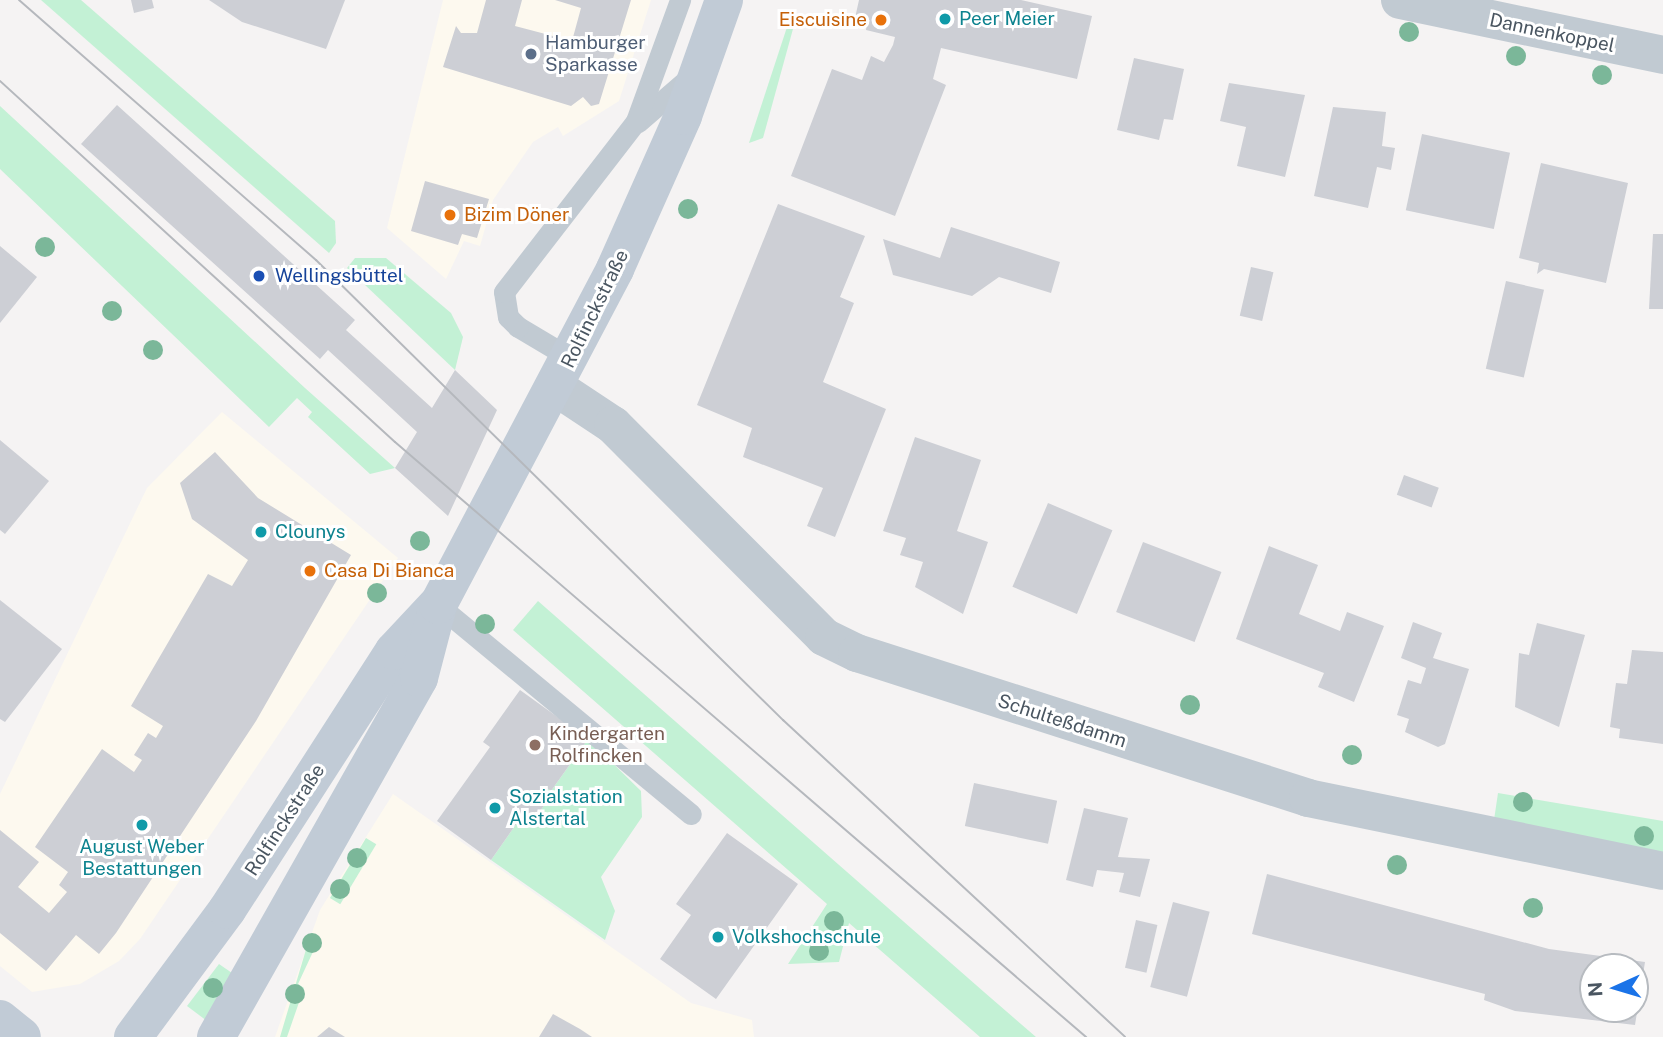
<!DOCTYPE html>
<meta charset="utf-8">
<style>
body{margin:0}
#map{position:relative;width:1663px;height:1037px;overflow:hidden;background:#f5f3f3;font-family:"Public Sans",sans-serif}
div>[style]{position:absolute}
.commercial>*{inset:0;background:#fdf9ef}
.green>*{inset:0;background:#c3f1d5;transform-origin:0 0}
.building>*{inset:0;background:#cdcfd5;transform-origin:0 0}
.service>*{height:21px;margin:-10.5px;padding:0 10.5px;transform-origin:10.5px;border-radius:10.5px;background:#c1cad2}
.minor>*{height:38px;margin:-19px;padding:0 19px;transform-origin:19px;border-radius:19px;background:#c1cad2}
.secondary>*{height:38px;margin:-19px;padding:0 19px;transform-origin:19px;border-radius:19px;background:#c1cbd6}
.tram>*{height:2px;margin:-1px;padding:0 1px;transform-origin:1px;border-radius:1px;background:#b5b8bd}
.trees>*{width:20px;height:20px;margin:-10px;border-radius:50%;background:#7bb799}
.dots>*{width:19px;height:19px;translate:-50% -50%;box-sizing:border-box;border:4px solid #fff;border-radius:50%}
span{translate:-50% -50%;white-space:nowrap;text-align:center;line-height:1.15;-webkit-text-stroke:6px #fff;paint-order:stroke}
.culture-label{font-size:19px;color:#0d838f}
.left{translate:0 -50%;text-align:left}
.food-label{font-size:19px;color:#c56008}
.right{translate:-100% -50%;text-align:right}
.street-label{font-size:19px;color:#4a5661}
.service-label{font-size:19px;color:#4e5e75}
.transit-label{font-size:19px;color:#164399}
.education-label{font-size:19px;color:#785e54}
.north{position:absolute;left:1579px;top:953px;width:70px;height:70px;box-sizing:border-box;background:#fff;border:2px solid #b7bbc0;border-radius:50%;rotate:266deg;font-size:19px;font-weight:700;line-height:28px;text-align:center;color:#4a5661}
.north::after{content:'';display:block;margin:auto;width:24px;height:32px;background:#1a73e8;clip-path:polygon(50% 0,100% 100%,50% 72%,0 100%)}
</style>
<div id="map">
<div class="commercial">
<div style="clip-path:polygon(443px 0,651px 0,619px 101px,563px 136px,558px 127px,533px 142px,493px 200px,480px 246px,464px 241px,446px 279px,387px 228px)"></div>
<div style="clip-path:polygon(222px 412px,398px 558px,140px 939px,119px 961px,80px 984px,32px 992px,0 966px,0 794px,147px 488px)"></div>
<div style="clip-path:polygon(393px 794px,691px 1003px,752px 1020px,754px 1037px,275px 1037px,320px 910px)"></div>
</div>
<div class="green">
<div style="clip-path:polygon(41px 0,81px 0,335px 221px,336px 243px,329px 253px)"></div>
<div style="clip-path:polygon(796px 18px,763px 138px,749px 143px,789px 21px)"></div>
<div style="clip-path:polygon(0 106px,305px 388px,395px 468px,370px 474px,308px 417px,312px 412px,297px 398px,269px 427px,0 169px)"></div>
<div style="clip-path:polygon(355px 258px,386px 258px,451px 313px,463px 337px,455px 370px,347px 268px)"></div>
<div style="clip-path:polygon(538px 601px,984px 992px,1036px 1037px,980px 1037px,849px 923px,839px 962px,788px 964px,827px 904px,513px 630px)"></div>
<div style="clip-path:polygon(588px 739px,641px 791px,642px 817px,601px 877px,615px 911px,605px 940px,491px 860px,524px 813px,534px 820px,545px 804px,536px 797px,544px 786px,551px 791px)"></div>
<div style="clip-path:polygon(1498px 793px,1663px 821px,1663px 857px,1494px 820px)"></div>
<div style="left:366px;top:838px;width:12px;height:70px;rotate:31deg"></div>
<div style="clip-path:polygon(310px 936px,318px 941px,298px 984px,304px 988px,287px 1037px,280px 1037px)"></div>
<div style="clip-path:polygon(219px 964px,232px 973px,207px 1021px,187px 1006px)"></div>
</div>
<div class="building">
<div style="clip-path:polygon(131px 0,152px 0,154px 8px,134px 13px)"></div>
<div style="clip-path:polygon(209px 0,345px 0,326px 49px,242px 22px)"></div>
<div style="clip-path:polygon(486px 0,522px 0,515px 26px,572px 41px,581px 8px,555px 0,631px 0,599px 104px,591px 106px,583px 97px,571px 106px,443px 67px,456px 26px,461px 33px,477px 33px)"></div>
<div style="clip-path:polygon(859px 0,1021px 0,1092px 16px,1077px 79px,941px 48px,933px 79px,946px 85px,895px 216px,791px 176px,832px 69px,862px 80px,871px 56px,884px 62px,893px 45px,895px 37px,866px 30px,867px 21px,855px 18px)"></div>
<div style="clip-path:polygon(1134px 58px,1184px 69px,1173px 120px,1164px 119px,1159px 140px,1117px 130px)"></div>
<div style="clip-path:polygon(1229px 83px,1305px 95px,1285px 177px,1237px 166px,1246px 127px,1220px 121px)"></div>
<div style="clip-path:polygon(117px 105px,355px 320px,346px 330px,432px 408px,455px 370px,497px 410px,448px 516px,395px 468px,417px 432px,328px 350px,320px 359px,81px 144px)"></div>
<div style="clip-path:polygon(1333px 107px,1386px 112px,1382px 146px,1395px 148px,1391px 170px,1377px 167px,1368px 208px,1314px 196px)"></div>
<div style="left:1422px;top:134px;width:90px;height:78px;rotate:12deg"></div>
<div style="clip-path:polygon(1541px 163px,1628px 183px,1606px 283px,1544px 269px,1537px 274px,1539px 263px,1519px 258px)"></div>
<div style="clip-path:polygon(425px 181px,489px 199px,477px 238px,462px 234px,458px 245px,411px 231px)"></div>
<div style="clip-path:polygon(778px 204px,865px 236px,840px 297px,854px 303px,823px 382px,886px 409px,835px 537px,807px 526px,823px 488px,743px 457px,752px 428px,697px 405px)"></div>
<div style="clip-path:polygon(951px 227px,1060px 262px,1051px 293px,999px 277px,972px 296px,893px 275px,883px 239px,940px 258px)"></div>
<div style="clip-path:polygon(1653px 234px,1663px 234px,1663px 309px,1649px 309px)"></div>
<div style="clip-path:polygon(0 246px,37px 277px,0 323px)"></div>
<div style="left:1251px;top:267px;width:23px;height:50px;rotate:13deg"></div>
<div style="left:1506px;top:281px;width:39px;height:90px;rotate:13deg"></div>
<div style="clip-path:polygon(915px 437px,981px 460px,957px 531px,988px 542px,963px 614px,915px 587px,923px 562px,900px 555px,906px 538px,883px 531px)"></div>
<div style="clip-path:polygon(0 440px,49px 481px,5px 534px,0 530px)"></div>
<div style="clip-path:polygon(215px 452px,258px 498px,351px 555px,256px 721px,116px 933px,99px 954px,76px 935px,46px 971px,0 933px,0 830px,39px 862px,18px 887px,49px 913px,67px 892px,59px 885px,68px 872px,35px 847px,102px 749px,134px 772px,142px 760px,134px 755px,148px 733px,156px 738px,163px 726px,131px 706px,208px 574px,232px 586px,248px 560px,192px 519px,180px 483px)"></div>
<div style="left:1404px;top:475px;width:37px;height:21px;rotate:20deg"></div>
<div style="left:1048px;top:503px;width:70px;height:91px;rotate:23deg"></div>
<div style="left:1143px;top:542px;width:84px;height:75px;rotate:21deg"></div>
<div style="clip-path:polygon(1269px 546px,1318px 565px,1299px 614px,1340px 631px,1347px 612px,1384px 626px,1354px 702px,1318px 687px,1324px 673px,1236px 639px)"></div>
<div style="clip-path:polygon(0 600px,62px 649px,5px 722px,0 719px)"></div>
<div style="clip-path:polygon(1413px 622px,1442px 633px,1433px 658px,1469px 669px,1445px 744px,1438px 747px,1405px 732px,1409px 719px,1397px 715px,1408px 680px,1421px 684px,1426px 668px,1401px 658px)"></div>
<div style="clip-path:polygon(1537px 623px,1585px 635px,1559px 727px,1515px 707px,1519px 653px,1529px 655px)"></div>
<div style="clip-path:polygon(1632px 650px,1663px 652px,1663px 744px,1619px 738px,1620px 729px,1610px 727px,1616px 683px,1627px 684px)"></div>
<div style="clip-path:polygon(520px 690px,588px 739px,551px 791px,544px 786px,536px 797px,545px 804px,534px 820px,524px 813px,491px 860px,437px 821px,490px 747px,483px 742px)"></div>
<div style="left:974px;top:783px;width:85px;height:44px;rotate:12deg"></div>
<div style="clip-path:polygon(1084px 808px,1128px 818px,1118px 857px,1150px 859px,1140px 897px,1119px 892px,1124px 873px,1097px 870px,1093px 887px,1066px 880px)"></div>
<div style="clip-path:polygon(727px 833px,798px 884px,716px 999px,660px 959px,691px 915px,676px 904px)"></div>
<div style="clip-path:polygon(evenodd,1267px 874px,1549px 949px,1645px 962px,1635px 1025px,1515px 1011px,1484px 1000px,1485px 994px,1252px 934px,1267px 874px,1593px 967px,1635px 967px,1635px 1009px,1593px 1009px,1593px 967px)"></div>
<div style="left:1173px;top:902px;width:38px;height:88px;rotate:15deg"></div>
<div style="left:1136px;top:920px;width:22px;height:49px;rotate:13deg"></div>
<div style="clip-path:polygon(553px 1014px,580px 1029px,592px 1037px,539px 1037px)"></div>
<div style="clip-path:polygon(329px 1027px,345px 1037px,317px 1037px)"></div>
</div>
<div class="service">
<div style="left:638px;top:122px;width:69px;rotate:-40.9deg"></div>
<div style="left:572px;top:359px;width:63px;rotate:-149.3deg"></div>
<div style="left:518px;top:327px;width:14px;rotate:-135deg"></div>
<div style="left:508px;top:317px;width:25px;rotate:-99deg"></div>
<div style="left:504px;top:292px;width:216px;rotate:-52.3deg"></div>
<div style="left:636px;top:121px;width:129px;rotate:-70deg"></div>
<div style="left:438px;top:605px;width:328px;rotate:39.6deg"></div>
</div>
<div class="minor">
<div style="left:1400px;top:0;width:269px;rotate:11.8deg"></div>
<div style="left:557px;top:388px;width:67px;rotate:33.5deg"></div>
<div style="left:613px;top:425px;width:299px;rotate:45.1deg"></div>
<div style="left:824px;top:637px;width:37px;rotate:26deg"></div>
<div style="left:857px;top:653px;width:474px;rotate:17.8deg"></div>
<div style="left:1308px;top:798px;width:362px;rotate:11.6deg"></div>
</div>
<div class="secondary">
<div style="left:0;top:1019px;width:28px;rotate:39deg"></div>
<div style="left:133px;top:1037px;width:158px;rotate:-53.5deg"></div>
<div style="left:227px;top:910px;width:308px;rotate:-57.2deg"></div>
<div style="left:394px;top:651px;width:62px;rotate:-47deg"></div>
<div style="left:216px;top:1037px;width:412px;rotate:-60.5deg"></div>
<div style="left:419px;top:678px;width:75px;rotate:-75.4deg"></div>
<div style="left:438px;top:605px;width:380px;rotate:-62.2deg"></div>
<div style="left:615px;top:269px;width:167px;rotate:-66deg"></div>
<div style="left:683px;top:116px;width:123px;rotate:-70.5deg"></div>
</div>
<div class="tram">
<div style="left:19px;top:0;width:395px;rotate:41.2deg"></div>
<div style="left:316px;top:260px;width:656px;rotate:44.57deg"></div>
<div style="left:783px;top:720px;width:466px;rotate:42.8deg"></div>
<div style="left:0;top:81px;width:535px;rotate:42.42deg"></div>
<div style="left:395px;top:442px;width:912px;rotate:40.73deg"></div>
</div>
<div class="trees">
<div style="left:1409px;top:32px"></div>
<div style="left:1516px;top:56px"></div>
<div style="left:1602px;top:75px"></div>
<div style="left:688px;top:209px"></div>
<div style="left:45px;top:247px"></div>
<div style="left:112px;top:311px"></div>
<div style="left:153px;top:350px"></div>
<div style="left:420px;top:541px"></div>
<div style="left:377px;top:593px"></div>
<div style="left:485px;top:624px"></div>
<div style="left:1190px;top:705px"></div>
<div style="left:1352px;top:755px"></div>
<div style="left:1523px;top:802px"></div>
<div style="left:1644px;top:836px"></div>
<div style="left:357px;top:858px"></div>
<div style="left:1397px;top:865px"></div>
<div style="left:340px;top:889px"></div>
<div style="left:1533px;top:908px"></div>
<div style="left:834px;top:921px"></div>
<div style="left:312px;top:943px"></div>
<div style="left:819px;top:951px"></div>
<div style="left:213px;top:988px"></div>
<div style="left:295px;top:994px"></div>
</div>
<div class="dots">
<div style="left:945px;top:19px;background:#0f9aa8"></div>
<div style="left:881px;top:20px;background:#e8710a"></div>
<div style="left:531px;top:54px;background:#5c6f8a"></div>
<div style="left:450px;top:215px;background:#e8710a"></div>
<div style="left:259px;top:276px;background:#1a4fb4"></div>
<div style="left:261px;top:532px;background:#0f9aa8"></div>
<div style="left:310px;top:571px;background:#e8710a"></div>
<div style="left:535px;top:745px;background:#8d6e63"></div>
<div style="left:495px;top:808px;background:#0f9aa8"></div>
<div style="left:142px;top:825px;background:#0f9aa8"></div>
<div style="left:718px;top:937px;background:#0f9aa8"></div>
</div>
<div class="culture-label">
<span class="left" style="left:959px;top:19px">Peer Meier</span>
<span class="left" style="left:275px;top:532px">Clounys</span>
<span class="left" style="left:509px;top:808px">Sozialstation<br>Alstertal</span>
<span style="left:142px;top:858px">August Weber<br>Bestattungen</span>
<span class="left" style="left:732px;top:937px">Volkshochschule</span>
</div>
<div class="food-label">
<span class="right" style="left:867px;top:20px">Eiscuisine</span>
<span class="left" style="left:464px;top:215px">Bizim Döner</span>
<span class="left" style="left:324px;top:571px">Casa Di Bianca</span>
</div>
<div class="street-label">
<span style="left:1552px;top:33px;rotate:12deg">Dannenkoppel</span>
<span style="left:595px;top:309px;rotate:-64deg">Rolfinckstraße</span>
<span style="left:1062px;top:721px;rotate:18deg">Schulteßdamm</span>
<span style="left:285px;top:820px;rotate:-57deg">Rolfinckstraße</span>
</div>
<div class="service-label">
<span class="left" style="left:545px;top:54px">Hamburger<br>Sparkasse</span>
</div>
<div class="transit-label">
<span class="left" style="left:275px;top:276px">Wellingsbüttel</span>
</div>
<div class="education-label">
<span class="left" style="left:549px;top:745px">Kindergarten<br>Rolfincken</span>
</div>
<div class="north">N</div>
</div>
